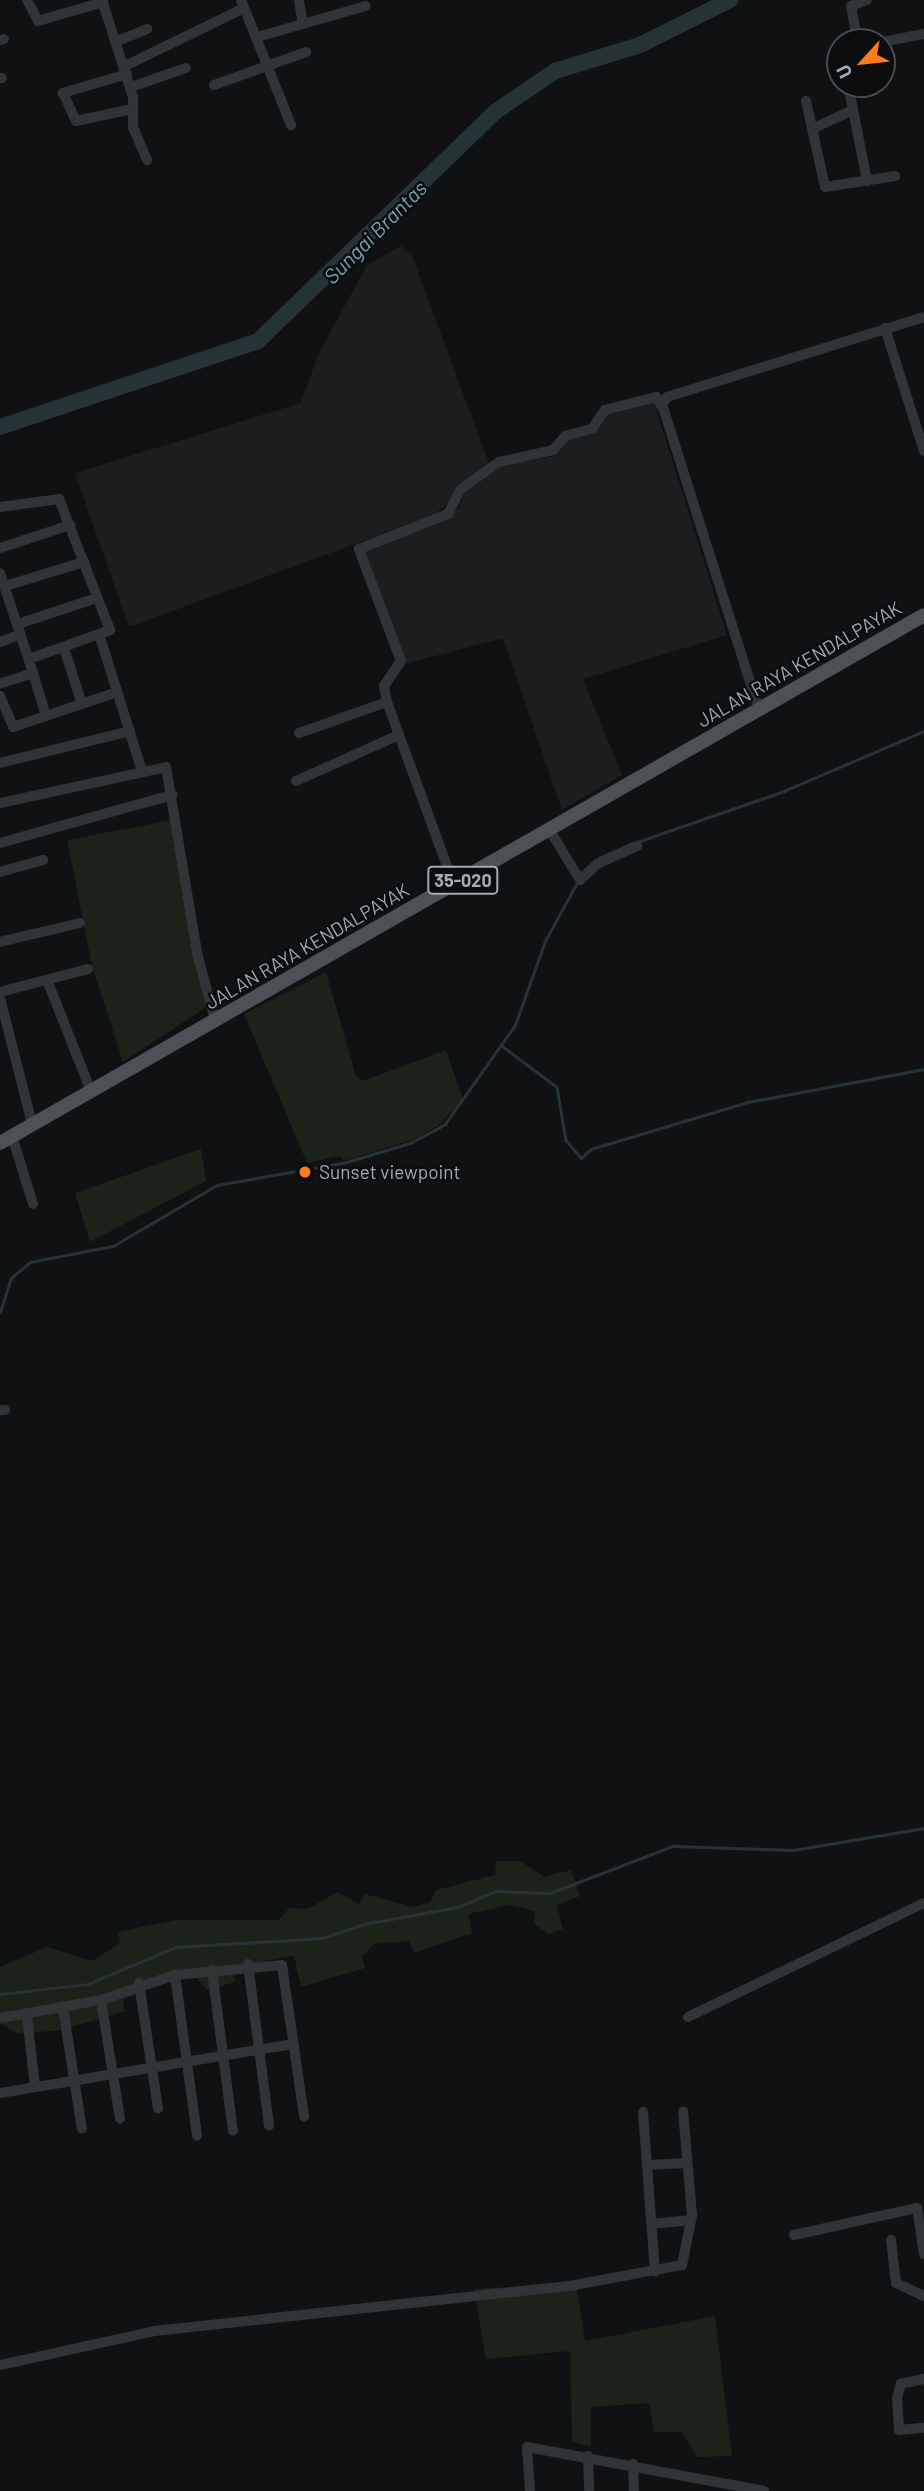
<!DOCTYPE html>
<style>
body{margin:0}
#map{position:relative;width:924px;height:2491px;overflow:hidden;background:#101112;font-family:Barlow,sans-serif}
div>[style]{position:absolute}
.built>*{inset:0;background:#1c1d1f}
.green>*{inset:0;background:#1b221a}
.stream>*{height:2.5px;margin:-1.25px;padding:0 1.25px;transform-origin:1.25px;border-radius:1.25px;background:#263336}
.river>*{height:16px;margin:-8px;padding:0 8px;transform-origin:8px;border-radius:8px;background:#263336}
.minor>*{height:10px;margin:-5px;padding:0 5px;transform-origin:5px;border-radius:5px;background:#313437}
.primary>*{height:14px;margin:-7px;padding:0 7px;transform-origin:7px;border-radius:7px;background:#4d5157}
.dots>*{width:19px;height:19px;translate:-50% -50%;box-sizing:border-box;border:4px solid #0b0c0d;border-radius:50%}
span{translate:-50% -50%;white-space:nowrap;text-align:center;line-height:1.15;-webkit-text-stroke:5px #0b0c0d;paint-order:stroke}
.shield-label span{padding:2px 5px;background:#0b0c0d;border:2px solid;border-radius:5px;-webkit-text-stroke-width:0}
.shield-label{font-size:18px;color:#a0abb4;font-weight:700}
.street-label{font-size:19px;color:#a0abb4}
.poi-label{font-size:19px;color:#a0abb4}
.left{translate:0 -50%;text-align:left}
.water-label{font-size:21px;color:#74a5b3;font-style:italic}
.north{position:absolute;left:826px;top:28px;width:70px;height:70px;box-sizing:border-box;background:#0b0c0d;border:2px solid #474c50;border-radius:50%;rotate:243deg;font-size:19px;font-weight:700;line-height:28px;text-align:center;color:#a0abb4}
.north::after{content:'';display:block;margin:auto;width:24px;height:32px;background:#ff7a1b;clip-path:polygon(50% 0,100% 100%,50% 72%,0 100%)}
</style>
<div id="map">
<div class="built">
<div style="clip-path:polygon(401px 246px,412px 256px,490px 466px,434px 515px,129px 627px,75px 473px,301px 403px,318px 355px,367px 265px)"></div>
<div style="clip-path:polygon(654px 402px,727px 635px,583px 679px,622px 775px,562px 810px,503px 638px,405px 664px,364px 549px,444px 519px,460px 507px,466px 487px,503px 465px,550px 457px,565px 441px,593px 434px,606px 413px)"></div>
</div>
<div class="green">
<div style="clip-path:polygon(172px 820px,208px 1006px,123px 1062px,92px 966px,67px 840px)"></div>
<div style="clip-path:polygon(326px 972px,356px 1076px,363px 1081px,446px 1050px,463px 1099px,438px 1126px,412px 1140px,344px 1161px,340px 1156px,307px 1163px,244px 1014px)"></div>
<div style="clip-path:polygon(201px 1149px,206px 1181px,90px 1242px,75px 1193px)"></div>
<div style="clip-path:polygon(496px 1861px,520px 1861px,544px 1877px,571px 1870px,580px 1896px,557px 1905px,563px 1929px,549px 1934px,534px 1924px,535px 1911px,510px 1905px,468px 1914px,472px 1933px,414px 1953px,409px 1941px,374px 1944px,362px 1956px,365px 1968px,301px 1987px,294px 1956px,232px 1967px,235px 1982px,207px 1990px,190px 1970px,123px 2000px,125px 2011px,62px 2030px,17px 2034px,0 2023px,0 1967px,47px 1947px,93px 1961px,120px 1943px,118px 1932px,175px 1920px,279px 1920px,289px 1908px,308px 1909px,337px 1892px,359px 1904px,365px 1894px,414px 1907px,430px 1902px,436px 1890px,495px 1875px)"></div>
<div style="clip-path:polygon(576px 2283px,585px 2341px,715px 2316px,732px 2456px,697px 2457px,682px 2432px,654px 2432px,649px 2403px,591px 2407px,591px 2446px,572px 2442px,570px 2351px,486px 2359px,474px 2289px)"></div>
</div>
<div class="stream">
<div style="left:637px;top:842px;width:156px;rotate:-19.1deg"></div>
<div style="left:784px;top:791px;width:152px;rotate:-23.2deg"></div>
<div style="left:599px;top:858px;width:35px;rotate:-24deg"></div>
<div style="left:501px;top:1045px;width:70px;rotate:36.9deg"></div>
<div style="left:557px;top:1087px;width:54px;rotate:80.4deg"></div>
<div style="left:566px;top:1140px;width:23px;rotate:50deg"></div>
<div style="left:581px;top:1158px;width:13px;rotate:-42deg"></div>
<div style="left:591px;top:1149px;width:164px;rotate:-16.7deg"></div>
<div style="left:748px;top:1102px;width:179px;rotate:-10.6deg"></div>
<div style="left:0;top:1312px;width:36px;rotate:-72deg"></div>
<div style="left:11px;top:1278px;width:25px;rotate:-40deg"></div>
<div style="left:30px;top:1262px;width:85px;rotate:-10.9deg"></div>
<div style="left:113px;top:1246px;width:121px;rotate:-30.4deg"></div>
<div style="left:217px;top:1185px;width:132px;rotate:-10deg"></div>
<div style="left:347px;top:1162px;width:66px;rotate:-16.8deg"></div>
<div style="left:410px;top:1143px;width:40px;rotate:-28deg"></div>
<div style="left:445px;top:1124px;width:121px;rotate:-54.7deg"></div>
<div style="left:515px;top:1025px;width:89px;rotate:-70.3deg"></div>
<div style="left:545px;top:941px;width:68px;rotate:-61.2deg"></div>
<div style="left:0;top:1994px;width:89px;rotate:-6.5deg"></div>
<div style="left:88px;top:1984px;width:95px;rotate:-22.8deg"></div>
<div style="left:176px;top:1947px;width:146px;rotate:-3.5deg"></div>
<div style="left:322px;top:1938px;width:44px;rotate:-18.4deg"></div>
<div style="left:364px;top:1924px;width:96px;rotate:-10.3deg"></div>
<div style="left:458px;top:1907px;width:41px;rotate:-22.8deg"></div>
<div style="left:496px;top:1891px;width:54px;rotate:2.1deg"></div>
<div style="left:550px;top:1893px;width:132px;rotate:-20.9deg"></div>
<div style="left:673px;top:1846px;width:120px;rotate:1.9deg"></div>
<div style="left:793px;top:1850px;width:133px;rotate:-9.5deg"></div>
</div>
<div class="river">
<div style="left:0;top:427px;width:272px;rotate:-18.4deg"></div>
<div style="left:258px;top:341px;width:330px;rotate:-44deg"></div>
<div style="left:495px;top:112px;width:73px;rotate:-34.3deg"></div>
<div style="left:555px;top:71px;width:89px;rotate:-17deg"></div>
<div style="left:640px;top:45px;width:101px;rotate:-26.6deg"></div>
</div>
<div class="minor">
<div style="left:27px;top:0;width:24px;rotate:62deg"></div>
<div style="left:38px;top:21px;width:68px;rotate:-16.3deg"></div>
<div style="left:102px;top:0;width:102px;rotate:72.3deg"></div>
<div style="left:133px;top:97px;width:30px;rotate:90deg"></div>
<div style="left:133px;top:127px;width:36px;rotate:67deg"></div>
<div style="left:241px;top:0;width:135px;rotate:68.2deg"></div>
<div style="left:299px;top:0;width:24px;rotate:81deg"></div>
<div style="left:257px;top:37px;width:113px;rotate:-15.9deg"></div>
<div style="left:0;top:40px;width:4px;rotate:-14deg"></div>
<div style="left:115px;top:42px;width:35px;rotate:-22deg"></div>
<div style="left:857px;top:42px;width:36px;rotate:-99deg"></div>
<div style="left:851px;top:6px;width:17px;rotate:-21deg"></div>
<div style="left:882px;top:42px;width:43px;rotate:-10.8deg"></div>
<div style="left:125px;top:66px;width:132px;rotate:-26deg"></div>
<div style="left:127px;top:74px;width:67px;rotate:163.5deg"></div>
<div style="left:63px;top:93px;width:31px;rotate:65deg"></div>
<div style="left:76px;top:121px;width:57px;rotate:-12.1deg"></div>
<div style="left:0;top:78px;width:2px"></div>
<div style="left:848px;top:84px;width:99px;rotate:78.9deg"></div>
<div style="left:214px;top:85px;width:98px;rotate:-19.7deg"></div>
<div style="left:131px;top:87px;width:58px;rotate:-19.1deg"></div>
<div style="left:806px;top:101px;width:88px;rotate:77.5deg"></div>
<div style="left:825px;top:187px;width:71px;rotate:-8.9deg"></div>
<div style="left:812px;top:129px;width:45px;rotate:-24.9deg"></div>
<div style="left:885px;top:328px;width:129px;rotate:72.4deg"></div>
<div style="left:0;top:507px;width:60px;rotate:-7.7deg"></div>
<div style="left:59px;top:499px;width:141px;rotate:68.7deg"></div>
<div style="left:110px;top:630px;width:86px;rotate:160.3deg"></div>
<div style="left:0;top:548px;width:74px;rotate:-18.2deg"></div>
<div style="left:0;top:573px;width:105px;rotate:71.7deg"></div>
<div style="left:33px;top:673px;width:35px;rotate:162deg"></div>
<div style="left:5px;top:586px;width:83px;rotate:-16.9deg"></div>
<div style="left:18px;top:624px;width:83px;rotate:-18.2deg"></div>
<div style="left:100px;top:637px;width:140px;rotate:72.6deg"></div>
<div style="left:0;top:642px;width:22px;rotate:-21deg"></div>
<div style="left:64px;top:648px;width:59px;rotate:72.2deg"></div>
<div style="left:33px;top:673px;width:45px;rotate:73.2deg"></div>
<div style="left:0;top:696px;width:34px;rotate:67deg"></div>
<div style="left:13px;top:727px;width:110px;rotate:-18.6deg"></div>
<div style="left:759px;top:710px;width:320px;rotate:-107.6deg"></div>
<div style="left:662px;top:405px;width:9px;rotate:-58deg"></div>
<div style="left:667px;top:397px;width:269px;rotate:-17.3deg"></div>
<div style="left:299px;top:733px;width:93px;rotate:-19.4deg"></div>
<div style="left:0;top:763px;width:134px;rotate:-13.8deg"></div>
<div style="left:296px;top:781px;width:113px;rotate:-24.1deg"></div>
<div style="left:0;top:803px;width:170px;rotate:-12.2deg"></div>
<div style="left:166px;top:767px;width:189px;rotate:80.5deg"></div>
<div style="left:197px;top:953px;width:69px;rotate:75deg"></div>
<div style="left:549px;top:829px;width:60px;rotate:58.7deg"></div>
<div style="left:580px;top:880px;width:23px;rotate:-43deg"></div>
<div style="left:597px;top:864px;width:44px;rotate:-24.2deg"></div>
<div style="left:0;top:843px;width:179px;rotate:-15.6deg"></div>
<div style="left:0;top:872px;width:45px;rotate:-15.6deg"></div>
<div style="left:454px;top:885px;width:195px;rotate:-110.1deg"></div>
<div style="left:387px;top:702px;width:16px;rotate:-101deg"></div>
<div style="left:384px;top:686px;width:30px;rotate:-56deg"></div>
<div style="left:401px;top:661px;width:120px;rotate:-110.6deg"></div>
<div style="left:359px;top:549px;width:96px;rotate:-21.5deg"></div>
<div style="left:448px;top:514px;width:28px;rotate:-63deg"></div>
<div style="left:461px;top:489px;width:47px;rotate:-35.4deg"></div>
<div style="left:499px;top:462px;width:55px;rotate:-12.5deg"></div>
<div style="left:553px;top:450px;width:18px;rotate:-49deg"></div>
<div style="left:565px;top:436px;width:28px;rotate:-15deg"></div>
<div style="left:592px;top:429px;width:23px;rotate:-56deg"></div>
<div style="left:605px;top:410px;width:53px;rotate:-14.3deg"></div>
<div style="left:656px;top:397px;width:12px;rotate:59deg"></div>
<div style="left:0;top:942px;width:82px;rotate:-13.4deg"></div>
<div style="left:47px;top:980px;width:119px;rotate:68.4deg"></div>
<div style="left:0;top:992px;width:91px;rotate:-14.6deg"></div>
<div style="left:0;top:998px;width:130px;rotate:75.7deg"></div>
<div style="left:12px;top:1136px;width:71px;rotate:72.8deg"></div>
<div style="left:0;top:1410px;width:5px"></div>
<div style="left:248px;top:1964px;width:163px;rotate:82.6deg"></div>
<div style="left:212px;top:1970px;width:162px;rotate:82.6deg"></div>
<div style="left:175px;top:1975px;width:162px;rotate:82.2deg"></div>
<div style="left:139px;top:1983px;width:127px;rotate:81.4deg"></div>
<div style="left:101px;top:2000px;width:120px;rotate:80.9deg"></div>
<div style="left:63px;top:2008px;width:122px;rotate:81.1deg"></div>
<div style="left:27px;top:2015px;width:72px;rotate:83.7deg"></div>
<div style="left:688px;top:2017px;width:262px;rotate:-25.8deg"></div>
<div style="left:0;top:2018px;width:103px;rotate:-10.1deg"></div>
<div style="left:101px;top:2000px;width:78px;rotate:-18.7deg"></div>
<div style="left:175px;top:1975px;width:107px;rotate:-5.3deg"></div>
<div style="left:282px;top:1965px;width:153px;rotate:81.7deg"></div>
<div style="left:0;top:2093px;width:298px;rotate:-9.5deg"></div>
<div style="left:643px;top:2112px;width:160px;rotate:85.7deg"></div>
<div style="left:647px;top:2165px;width:40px;rotate:-2.9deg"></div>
<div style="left:652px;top:2224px;width:39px;rotate:-6deg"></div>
<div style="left:794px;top:2235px;width:126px;rotate:-12.4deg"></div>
<div style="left:917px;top:2208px;width:47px;rotate:81.3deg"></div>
<div style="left:891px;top:2240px;width:43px;rotate:83.4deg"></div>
<div style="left:896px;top:2283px;width:31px;rotate:25deg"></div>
<div style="left:0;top:2365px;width:158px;rotate:-12.4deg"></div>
<div style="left:154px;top:2331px;width:424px;rotate:-6.2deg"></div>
<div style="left:575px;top:2285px;width:109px;rotate:-10.6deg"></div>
<div style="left:682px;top:2265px;width:51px;rotate:-78.7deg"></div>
<div style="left:692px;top:2215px;width:104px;rotate:-94.9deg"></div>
<div style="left:924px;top:2379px;width:24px;rotate:168deg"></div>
<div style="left:901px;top:2384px;width:15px;rotate:106deg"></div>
<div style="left:897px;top:2398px;width:32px;rotate:86deg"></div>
<div style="left:899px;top:2430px;width:25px;rotate:-5deg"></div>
<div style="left:588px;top:2456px;width:35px;rotate:88deg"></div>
<div style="left:633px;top:2464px;width:27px;rotate:88deg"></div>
<div style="left:530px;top:2491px;width:44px;rotate:-93.9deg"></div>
<div style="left:527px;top:2447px;width:241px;rotate:10.5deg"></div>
</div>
<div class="primary">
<div style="left:0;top:1143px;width:1064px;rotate:-29.74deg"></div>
</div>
<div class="dots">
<div style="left:305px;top:1172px;background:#ff7a1b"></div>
</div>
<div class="shield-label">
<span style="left:463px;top:880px">35-020</span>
</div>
<div class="street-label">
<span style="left:799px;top:664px;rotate:-30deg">JALAN RAYA KENDALPAYAK</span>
<span style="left:307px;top:946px;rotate:-30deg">JALAN RAYA KENDALPAYAK</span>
</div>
<div class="poi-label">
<span class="left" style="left:319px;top:1172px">Sunset viewpoint</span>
</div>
<div class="water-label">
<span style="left:375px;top:232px;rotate:-45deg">Sungai Brantas</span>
</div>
<div class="north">U</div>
</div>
